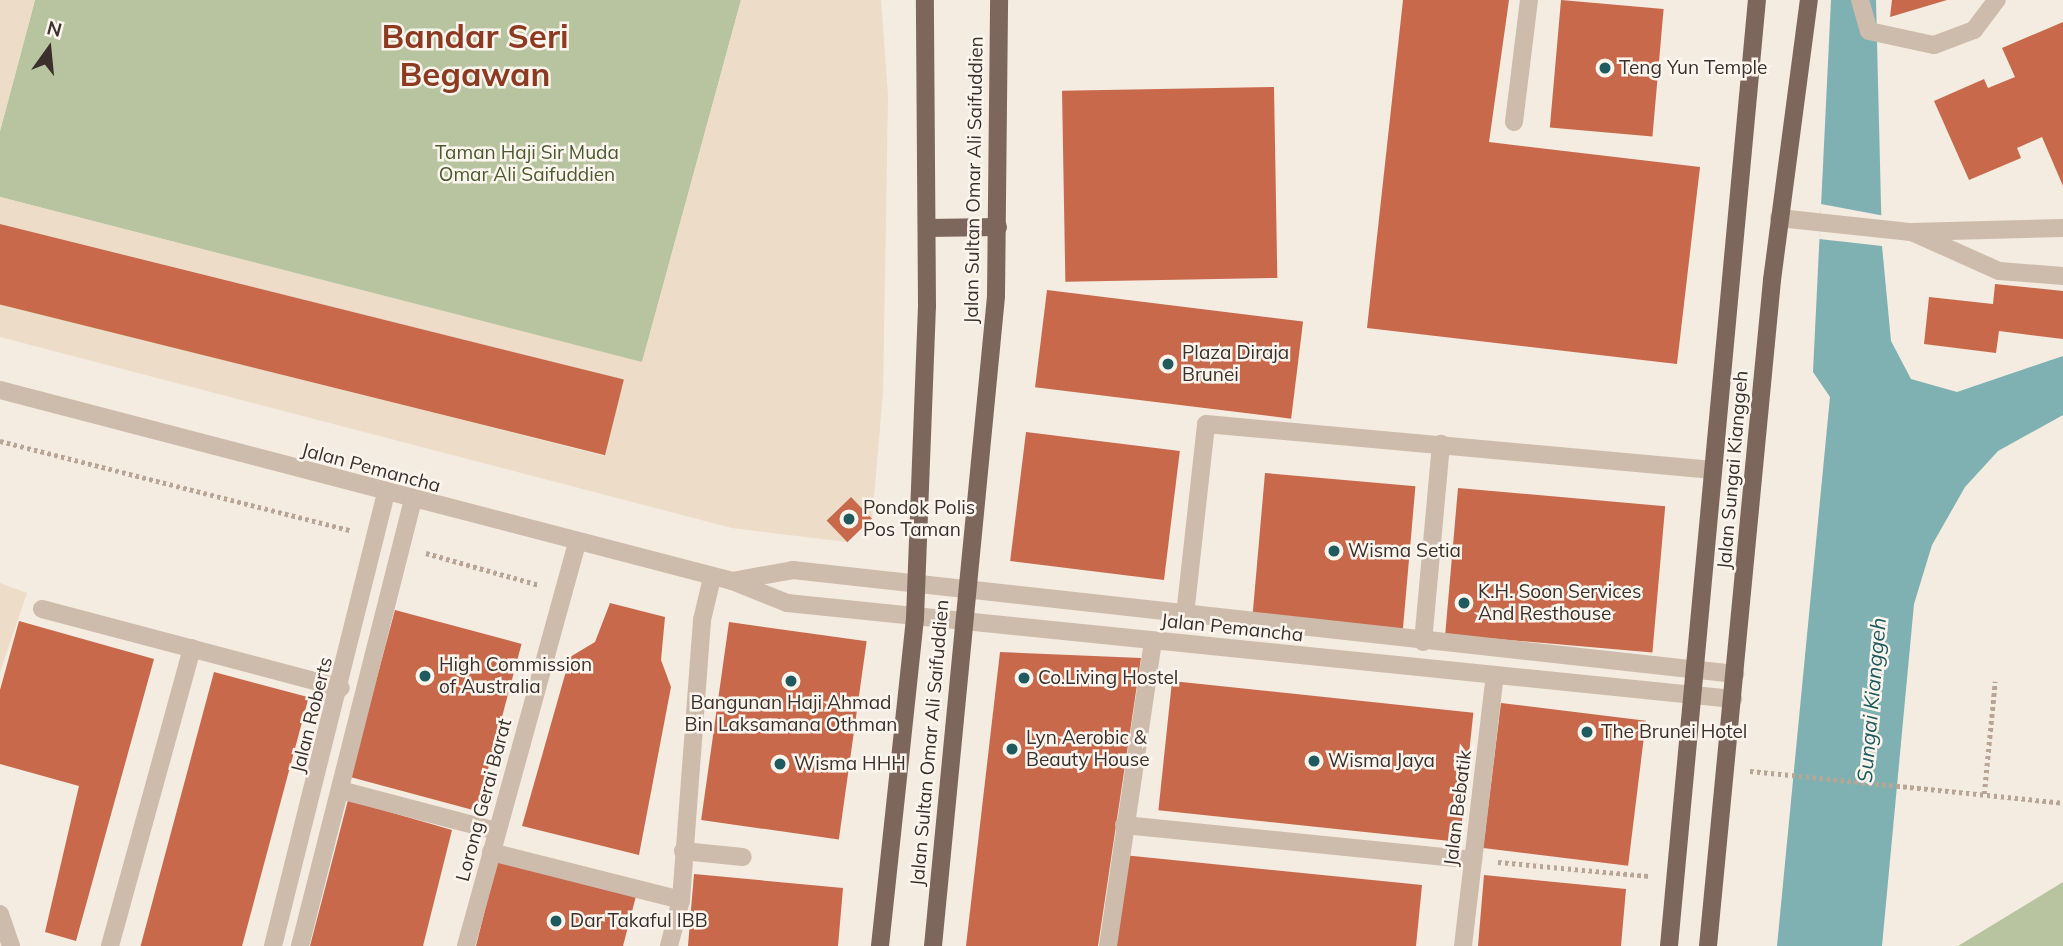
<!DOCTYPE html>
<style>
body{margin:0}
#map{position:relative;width:2063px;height:946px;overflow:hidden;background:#f4ebe1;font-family:Mulish,sans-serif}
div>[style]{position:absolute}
.green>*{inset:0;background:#b8c4a0}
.plaza>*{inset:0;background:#ecdcc8}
.water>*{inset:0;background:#7fb0b2}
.pier>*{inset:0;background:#f4ebe1}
.building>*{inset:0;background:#c8694b;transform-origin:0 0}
.path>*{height:4.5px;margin-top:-2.25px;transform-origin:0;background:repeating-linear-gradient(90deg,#b9a596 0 3.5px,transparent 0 7px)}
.lane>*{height:18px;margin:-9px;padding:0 9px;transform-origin:9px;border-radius:9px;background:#cdbbac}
.street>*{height:18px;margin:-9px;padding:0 9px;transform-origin:9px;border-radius:9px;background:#cdbbac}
.primary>*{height:18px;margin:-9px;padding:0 9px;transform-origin:9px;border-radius:9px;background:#7d675c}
.dots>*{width:19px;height:19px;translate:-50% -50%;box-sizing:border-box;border:4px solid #fbf5ee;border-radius:50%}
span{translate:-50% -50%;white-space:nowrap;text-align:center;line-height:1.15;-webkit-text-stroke:5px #fbf5ee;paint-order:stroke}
.poi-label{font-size:19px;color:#3b302b}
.left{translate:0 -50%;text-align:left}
.park-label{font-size:19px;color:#4a5a2e}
.street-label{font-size:19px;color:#3b302b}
.water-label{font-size:21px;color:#1f5a5e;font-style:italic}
.town-label{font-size:33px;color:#8c3b22;font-weight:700}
.north{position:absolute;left:14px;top:14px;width:70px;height:70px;-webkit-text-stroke:5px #fbf5ee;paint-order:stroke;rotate:15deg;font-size:19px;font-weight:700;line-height:28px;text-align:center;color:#3b302b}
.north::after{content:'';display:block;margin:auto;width:24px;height:32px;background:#3b302b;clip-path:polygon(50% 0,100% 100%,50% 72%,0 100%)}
</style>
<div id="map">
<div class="green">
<div style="clip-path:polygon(35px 0,741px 0,642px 363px,0 197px,0 131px)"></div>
<div style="clip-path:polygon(2063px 882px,2063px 946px,1958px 946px)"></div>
</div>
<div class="plaza">
<div style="clip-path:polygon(0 0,35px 0,0 131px)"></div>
<div style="clip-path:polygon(741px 0,881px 0,888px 95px,883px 393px,872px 519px,851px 497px,826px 520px,847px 542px,732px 528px,0 337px,0 302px,604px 456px,623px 384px,0 224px,0 197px,642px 362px)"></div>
<div style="clip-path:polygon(0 583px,27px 593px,0 672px)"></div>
</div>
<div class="water">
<div style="clip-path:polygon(1831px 0,1876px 0,1882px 246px,1891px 341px,1911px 379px,1957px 392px,2063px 356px,2063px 415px,1998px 451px,1965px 487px,1932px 545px,1914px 604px,1882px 946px,1777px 946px,1830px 397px,1813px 372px)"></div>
</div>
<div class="pier">
<div style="clip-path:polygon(1821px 204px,1885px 216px,1882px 246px,1819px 239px)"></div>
</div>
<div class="building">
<div style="clip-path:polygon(1403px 0,1509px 0,1489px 142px,1700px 167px,1677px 364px,1367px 328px)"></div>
<div style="left:1561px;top:0;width:103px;height:128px;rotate:5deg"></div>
<div style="clip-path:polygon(1892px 0,1947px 0,1890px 17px)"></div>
<div style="clip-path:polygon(2063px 22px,2063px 186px,2042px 137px,2017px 148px,2021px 158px,1969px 180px,1934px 101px,1984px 79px,1988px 88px,2015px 77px,2002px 48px)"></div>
<div style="left:1274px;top:87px;width:191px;height:212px;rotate:89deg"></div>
<div style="left:0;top:224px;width:643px;height:78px;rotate:14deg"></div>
<div style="clip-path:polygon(1995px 284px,2063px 291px,2063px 339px,1999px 331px,1996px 353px,1924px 344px,1929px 297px,1993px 304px)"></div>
<div style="left:1047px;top:290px;width:258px;height:98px;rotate:7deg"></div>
<div style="left:1026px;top:432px;width:155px;height:130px;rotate:7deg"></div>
<div style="left:1265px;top:473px;width:151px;height:143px;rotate:5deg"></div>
<div style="left:1458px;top:488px;width:208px;height:147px;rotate:5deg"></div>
<div style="left:851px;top:497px;width:30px;height:34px;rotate:46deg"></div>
<div style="clip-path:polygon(610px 603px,665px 617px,661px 660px,671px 687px,639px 855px,522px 826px,570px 657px,595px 642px)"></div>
<div style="left:395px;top:610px;width:131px;height:173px;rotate:15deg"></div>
<div style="clip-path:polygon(19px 621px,154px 659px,76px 941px,45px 932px,79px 786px,0 764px,0 690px)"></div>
<div style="left:729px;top:622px;width:139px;height:200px;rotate:8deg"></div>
<div style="clip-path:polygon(1000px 652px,1141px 658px,1098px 946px,966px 946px)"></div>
<div style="left:214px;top:672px;width:98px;height:284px;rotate:15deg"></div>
<div style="left:1172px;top:681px;width:303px;height:130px;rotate:6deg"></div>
<div style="left:1501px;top:703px;width:146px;height:146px;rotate:7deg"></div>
<div style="clip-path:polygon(348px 800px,452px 830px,423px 946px,310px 946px)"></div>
<div style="clip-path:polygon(1123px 855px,1422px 885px,1416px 946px,1114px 946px)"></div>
<div style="clip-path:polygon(497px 861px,636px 896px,623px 946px,476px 946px)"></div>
<div style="clip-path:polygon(694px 874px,843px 888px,838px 946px,688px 946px)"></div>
<div style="clip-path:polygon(1484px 875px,1626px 889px,1621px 946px,1478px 946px)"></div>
</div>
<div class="path">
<div style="left:0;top:441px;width:363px;rotate:14.3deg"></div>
<div style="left:426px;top:553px;width:117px;rotate:15.8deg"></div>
<div style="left:1750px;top:771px;width:315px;rotate:5.8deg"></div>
<div style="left:1984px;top:794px;width:113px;rotate:-84.4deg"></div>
<div style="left:1498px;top:862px;width:153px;rotate:5.3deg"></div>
</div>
<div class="lane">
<div style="left:1860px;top:0;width:32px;rotate:74deg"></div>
<div style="left:1869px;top:31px;width:66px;rotate:12.2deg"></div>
<div style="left:1934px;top:45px;width:43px;rotate:-20.6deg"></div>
<div style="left:1974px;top:30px;width:38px;rotate:-53deg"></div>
<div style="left:1514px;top:122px;width:123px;rotate:-83deg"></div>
<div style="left:1779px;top:218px;width:133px;rotate:6.1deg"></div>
<div style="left:1911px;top:232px;width:152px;rotate:-1.5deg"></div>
<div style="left:1914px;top:233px;width:93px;rotate:24.1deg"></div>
<div style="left:1999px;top:271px;width:64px;rotate:4.5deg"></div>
<div style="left:42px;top:609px;width:309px;rotate:14.8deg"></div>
<div style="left:1185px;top:615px;width:192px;rotate:-83.7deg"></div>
<div style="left:1206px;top:424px;width:509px;rotate:5.18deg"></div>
<div style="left:1423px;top:642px;width:199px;rotate:-84.8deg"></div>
<div style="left:344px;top:791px;width:157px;rotate:14.7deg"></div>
<div style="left:1124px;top:825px;width:351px;rotate:5.7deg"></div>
<div style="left:683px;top:851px;width:60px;rotate:5.7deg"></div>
<div style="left:491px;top:852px;width:196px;rotate:14.2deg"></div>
<div style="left:110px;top:946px;width:309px;rotate:-74.6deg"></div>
<div style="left:466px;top:946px;width:418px;rotate:-74.6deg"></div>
<div style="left:669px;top:946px;width:48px;rotate:-75.4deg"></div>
<div style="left:681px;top:900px;width:281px;rotate:-85.7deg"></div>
<div style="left:702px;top:620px;width:43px;rotate:-76.6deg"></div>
<div style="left:1108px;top:946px;width:307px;rotate:-81.6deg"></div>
<div style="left:1463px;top:946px;width:273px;rotate:-83.3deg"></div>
</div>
<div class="street">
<div style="left:0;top:390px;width:757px;rotate:14.62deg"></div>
<div style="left:732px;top:581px;width:59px;rotate:21.8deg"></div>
<div style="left:787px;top:603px;width:951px;rotate:5.79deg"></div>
<div style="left:732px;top:581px;width:62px;rotate:-10.2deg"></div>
<div style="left:793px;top:570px;width:948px;rotate:6.3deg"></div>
<div style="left:0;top:914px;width:34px;rotate:71deg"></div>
<div style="left:273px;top:946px;width:466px;rotate:-76deg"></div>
<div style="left:300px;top:946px;width:459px;rotate:-75.8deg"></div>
</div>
<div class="primary">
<div style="left:927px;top:228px;width:71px;rotate:-0.8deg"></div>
<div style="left:880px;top:946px;width:330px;rotate:-83.9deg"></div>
<div style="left:915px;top:618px;width:312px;rotate:-87.8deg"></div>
<div style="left:927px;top:306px;width:306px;rotate:-90.4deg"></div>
<div style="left:933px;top:946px;width:653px;rotate:-84.46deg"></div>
<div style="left:996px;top:296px;width:296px;rotate:-89.4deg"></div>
<div style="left:1669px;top:946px;width:950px;rotate:-84.69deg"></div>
<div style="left:1708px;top:946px;width:669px;rotate:-84.51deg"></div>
<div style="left:1772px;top:280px;width:282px;rotate:-82.5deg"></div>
</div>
<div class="dots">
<div style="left:1605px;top:68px;background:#1f5a5e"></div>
<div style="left:1168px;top:364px;background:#1f5a5e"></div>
<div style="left:849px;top:519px;background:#1f5a5e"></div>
<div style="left:1334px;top:551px;background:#1f5a5e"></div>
<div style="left:1464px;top:603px;background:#1f5a5e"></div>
<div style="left:425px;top:676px;background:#1f5a5e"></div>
<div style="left:1024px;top:678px;background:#1f5a5e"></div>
<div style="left:791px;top:681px;background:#1f5a5e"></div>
<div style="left:1587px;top:732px;background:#1f5a5e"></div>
<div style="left:1012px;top:749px;background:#1f5a5e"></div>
<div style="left:1314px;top:761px;background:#1f5a5e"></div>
<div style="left:780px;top:764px;background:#1f5a5e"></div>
<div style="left:556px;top:921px;background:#1f5a5e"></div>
</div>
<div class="poi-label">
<span class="left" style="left:1619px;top:68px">Teng Yun Temple</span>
<span class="left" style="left:1182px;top:364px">Plaza Diraja<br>Brunei</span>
<span class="left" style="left:863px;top:519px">Pondok Polis<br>Pos Taman</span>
<span class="left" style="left:1348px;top:551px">Wisma Setia</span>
<span class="left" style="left:1478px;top:603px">K.H. Soon Services<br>And Resthouse</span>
<span class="left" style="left:439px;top:676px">High Commission<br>of Australia</span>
<span class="left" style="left:1038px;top:678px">Co.Living Hostel</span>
<span style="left:791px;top:714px">Bangunan Haji Ahmad<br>Bin Laksamana Othman</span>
<span class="left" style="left:1601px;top:732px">The Brunei Hotel</span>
<span class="left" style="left:1026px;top:749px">Lyn Aerobic &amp;<br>Beauty House</span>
<span class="left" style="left:1328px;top:761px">Wisma Jaya</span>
<span class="left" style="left:794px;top:764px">Wisma HHH</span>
<span class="left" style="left:570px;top:921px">Dar Takaful IBB</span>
</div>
<div class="park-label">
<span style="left:527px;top:164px">Taman Haji Sir Muda<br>Omar Ali Saifuddien</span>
</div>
<div class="street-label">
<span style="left:974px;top:180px;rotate:-89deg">Jalan Sultan Omar Ali Saifuddien</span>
<span style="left:371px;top:468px;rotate:15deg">Jalan Pemancha</span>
<span style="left:1733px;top:470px;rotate:-85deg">Jalan Sungai Kianggeh</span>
<span style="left:1232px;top:628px;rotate:6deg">Jalan Pemancha</span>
<span style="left:312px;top:715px;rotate:-76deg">Jalan Roberts</span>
<span style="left:930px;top:743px;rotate:-85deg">Jalan Sultan Omar Ali Saifuddien</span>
<span style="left:484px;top:800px;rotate:-75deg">Lorong Gerai Barat</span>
<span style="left:1458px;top:808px;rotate:-83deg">Jalan Bebatik</span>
</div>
<div class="water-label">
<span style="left:1871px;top:700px;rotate:-85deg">Sungai Kianggeh</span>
</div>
<div class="town-label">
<span style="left:475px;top:55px">Bandar Seri<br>Begawan</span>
</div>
<div class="north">N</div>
</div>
